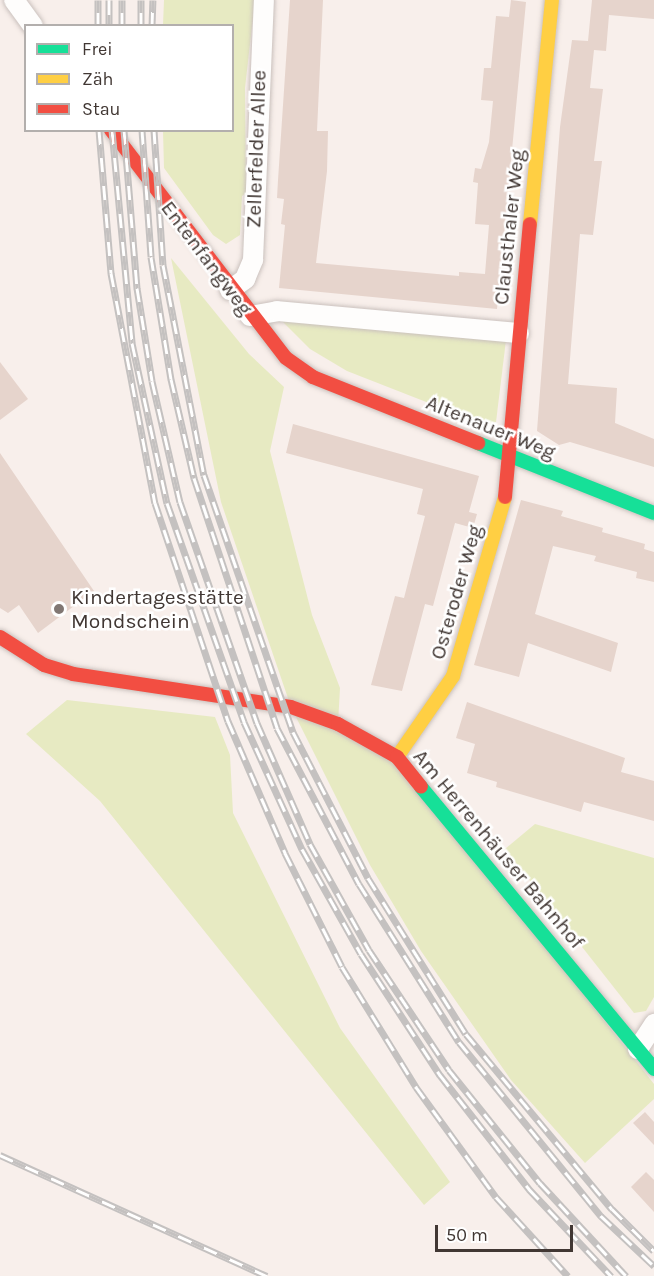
<!DOCTYPE html>
<meta charset="utf-8">
<style>
body{margin:0}
#map{position:relative;width:654px;height:1276px;overflow:hidden;background:#f8efeb;font-family:Karla,sans-serif}
div>[style]{position:absolute}
.green>*{inset:0;background:#e7eac2}
.building>*{inset:0;background:#e6d4cc}
.roads{filter:drop-shadow(0 0 2px #cac1bd) drop-shadow(0 0 2px #cac1bd)}
.street>*{height:20px;margin:-10px;padding:0 10px;transform-origin:10px;border-radius:10px;background:#fefdfc}
.fast>*{height:14px;margin:-7px;padding:0 7px;transform-origin:7px;border-radius:7px;background:#16e098}
.slow>*{height:14px;margin:-7px;padding:0 7px;transform-origin:7px;border-radius:7px;background:#ffcf43}
.jam>*{height:14px;margin:-7px;padding:0 7px;transform-origin:7px;border-radius:7px;background:#f24e42}
.rail>*{height:7px;margin-top:-3.5px;transform-origin:0;background:repeating-linear-gradient(90deg,#fff 0 14px,#c4c1c0 0 28px);box-sizing:border-box;border-block:2px solid #c4c1c0}
.dots>*{width:16px;height:16px;translate:-50% -50%;box-sizing:border-box;border:3px solid #fff;border-radius:50%}
span{translate:-50% -50%;white-space:nowrap;text-align:center;line-height:1.15;-webkit-text-stroke:5px #fff;paint-order:stroke}
.street-label{font-size:21px;color:#413733}
.poi-label{font-size:21px;color:#413733}
.left{translate:0 -50%;text-align:left}
.legend{position:absolute;left:24px;top:24px;width:210px;height:108px;box-sizing:border-box;background:#fff;border:2px solid #b3afad;margin:0;padding:8px 10px;list-style:none;font-size:18px;color:#413733}
.legend li{display:flex;align-items:center;gap:12px;height:30px}
.legend b{width:30px;border:2px solid #b3afad}
.scale{position:absolute;left:435px;top:1225px;width:138px;height:27px;box-sizing:border-box;border:3px solid #413733;border-top:0;padding-left:8px;font-size:18px;line-height:21px;white-space:nowrap;color:#413733;-webkit-text-stroke:4px #fff;paint-order:stroke}
</style>
<div id="map">
<div class="green">
<div style="clip-path:polygon(164px 0,255px 0,245px 88px,246px 193px,242px 196px,240px 235px,226px 244px,213px 235px,164px 168px,163px 131px,232px 130px,232px 26px,163px 25px)"></div>
<div style="clip-path:polygon(171px 258px,249px 354px,284px 387px,270px 451px,312px 615px,340px 688px,338px 724px,397px 757px,654px 1084px,654px 1099px,585px 1163px,511px 1080px,421px 951px,370px 865px,291px 707px,221px 502px)"></div>
<div style="clip-path:polygon(282px 321px,506px 340px,496px 422px,485px 425px,347px 371px,310px 349px)"></div>
<div style="clip-path:polygon(67px 700px,215px 717px,230px 755px,233px 813px,340px 1028px,450px 1182px,424px 1205px,100px 801px,26px 734px)"></div>
<div style="clip-path:polygon(535px 824px,654px 858px,654px 997px,646px 1011px,634px 1013px,505px 849px)"></div>
</div>
<div class="building">
<div style="clip-path:polygon(290px 0,323px 0,317px 131px,328px 131px,327px 171px,316px 263px,459px 276px,459px 272px,485px 274px,489px 225px,475px 224px,478px 183px,473px 182px,475px 168px,481px 169px,489px 142px,493px 101px,481px 100px,484px 68px,491px 68px,496px 16px,509px 17px,511px 0,526px 2px,497px 309px,279px 288px,285px 225px,281px 224px,284px 199px,277px 198px,278px 180px)"></div>
<div style="clip-path:polygon(592px 0,654px 0,654px 19px,609px 15px,606px 51px,594px 50px,590px 88px,603px 89px,594px 161px,602px 161px,593px 235px,580px 234px,568px 384px,617px 388px,615px 423px,654px 439px,654px 467px,570px 442px,559px 445px,537px 431px,560px 127px,572px 40px,588px 41px)"></div>
<div style="clip-path:polygon(0 362px,28px 399px,0 420px)"></div>
<div style="clip-path:polygon(293px 424px,479px 476px,469px 512px,477px 514px,473px 528px,455px 523px,433px 606px,425px 604px,402px 691px,371px 685px,395px 596px,404px 598px,425px 516px,417px 514px,423px 489px,286px 453px)"></div>
<div style="clip-path:polygon(0 453px,94px 591px,38px 633px,19px 605px,8px 613px,0 608px)"></div>
<div style="clip-path:polygon(521px 500px,563px 511px,561px 516px,603px 528px,602px 532px,645px 544px,644px 549px,654px 552px,654px 582px,636px 578px,637px 572px,594px 561px,596px 556px,553px 546px,535px 614px,618px 643px,611px 672px,528px 643px,519px 677px,474px 665px)"></div>
<div style="clip-path:polygon(467px 702px,625px 758px,621px 772px,654px 781px,654px 821px,584px 802px,581px 812px,496px 787px,497px 782px,467px 773px,475px 744px,456px 738px)"></div>
<div style="clip-path:polygon(645px 1112px,654px 1122px,654px 1145px,633px 1123px)"></div>
<div style="clip-path:polygon(646px 1172px,654px 1180px,654px 1212px,631px 1187px)"></div>
</div>
<div class="roads">
<div class="street">
<div style="left:14px;top:0;width:32px;rotate:54deg"></div>
<div style="left:230px;top:290px;width:19px;rotate:-36deg"></div>
<div style="left:245px;top:279px;width:21px;rotate:-67deg"></div>
<div style="left:253px;top:260px;width:260px;rotate:-87.6deg"></div>
<div style="left:250px;top:316px;width:27px;rotate:-10deg"></div>
<div style="left:277px;top:311px;width:243px;rotate:5.2deg"></div>
<div style="left:638px;top:1049px;width:30px;rotate:-57deg"></div>
</div>
<div class="fast">
<div style="left:478px;top:443px;width:189px;rotate:21.7deg"></div>
<div style="left:421px;top:787px;width:366px;rotate:50.4deg"></div>
</div>
<div class="slow">
<div style="left:530px;top:224px;width:225px;rotate:-84.4deg"></div>
<div style="left:397px;top:757px;width:98px;rotate:-55.3deg"></div>
<div style="left:453px;top:676px;width:186px;rotate:-73.8deg"></div>
</div>
<div class="jam">
<div style="left:111px;top:130px;width:287px;rotate:52.5deg"></div>
<div style="left:286px;top:358px;width:33px;rotate:35deg"></div>
<div style="left:313px;top:377px;width:178px;rotate:21.8deg"></div>
<div style="left:505px;top:497px;width:274px;rotate:-84.8deg"></div>
<div style="left:0;top:637px;width:52px;rotate:32.5deg"></div>
<div style="left:44px;top:665px;width:30px;rotate:17deg"></div>
<div style="left:73px;top:674px;width:220px;rotate:8.6deg"></div>
<div style="left:291px;top:707px;width:50px;rotate:19.9deg"></div>
<div style="left:338px;top:724px;width:68px;rotate:29.2deg"></div>
<div style="left:397px;top:757px;width:38px;rotate:51deg"></div>
</div>
</div>
<div class="rail">
<div style="left:109px;top:0;width:26px;rotate:90deg"></div>
<div style="left:98px;top:26px;width:26px;rotate:-90deg"></div>
<div style="left:122px;top:26px;width:26px;rotate:-90deg"></div>
<div style="left:141px;top:26px;width:26px;rotate:-90deg"></div>
<div style="left:152px;top:26px;width:26px;rotate:-88deg"></div>
<div style="left:99px;top:130px;width:144px;rotate:85.2deg"></div>
<div style="left:111px;top:273px;width:234px;rotate:79.2deg"></div>
<div style="left:155px;top:503px;width:230px;rotate:71.5deg"></div>
<div style="left:228px;top:721px;width:144px;rotate:66.6deg"></div>
<div style="left:285px;top:853px;width:127px;rotate:63.4deg"></div>
<div style="left:342px;top:967px;width:141px;rotate:58.3deg"></div>
<div style="left:416px;top:1087px;width:136px;rotate:54deg"></div>
<div style="left:496px;top:1197px;width:107px;rotate:47.7deg"></div>
<div style="left:112px;top:130px;width:214px;rotate:84.6deg"></div>
<div style="left:132px;top:343px;width:164px;rotate:77.7deg"></div>
<div style="left:167px;top:503px;width:232px;rotate:70.6deg"></div>
<div style="left:244px;top:722px;width:140px;rotate:65.5deg"></div>
<div style="left:302px;top:849px;width:120px;rotate:60.7deg"></div>
<div style="left:361px;top:954px;width:145px;rotate:56.9deg"></div>
<div style="left:440px;top:1075px;width:145px;rotate:52deg"></div>
<div style="left:529px;top:1189px;width:120px;rotate:46.7deg"></div>
<div style="left:124px;top:130px;width:159px;rotate:85.3deg"></div>
<div style="left:137px;top:288px;width:94px;rotate:80.8deg"></div>
<div style="left:152px;top:381px;width:124px;rotate:77deg"></div>
<div style="left:180px;top:502px;width:234px;rotate:70.8deg"></div>
<div style="left:257px;top:723px;width:132px;rotate:66.3deg"></div>
<div style="left:310px;top:844px;width:121px;rotate:60.9deg"></div>
<div style="left:369px;top:950px;width:144px;rotate:56.3deg"></div>
<div style="left:449px;top:1070px;width:145px;rotate:51.2deg"></div>
<div style="left:540px;top:1183px;width:127px;rotate:47.2deg"></div>
<div style="left:142px;top:130px;width:127px;rotate:85.9deg"></div>
<div style="left:151px;top:257px;width:124px;rotate:80.7deg"></div>
<div style="left:171px;top:379px;width:102px;rotate:76.9deg"></div>
<div style="left:194px;top:478px;width:263px;rotate:71.6deg"></div>
<div style="left:277px;top:728px;width:176px;rotate:62.3deg"></div>
<div style="left:359px;top:884px;width:187px;rotate:57.7deg"></div>
<div style="left:459px;top:1042px;width:225px;rotate:50.8deg"></div>
<div style="left:601px;top:1216px;width:73px;rotate:43.3deg"></div>
<div style="left:154px;top:130px;width:135px;rotate:86.2deg"></div>
<div style="left:163px;top:265px;width:214px;rotate:79deg"></div>
<div style="left:204px;top:475px;width:272px;rotate:70.9deg"></div>
<div style="left:293px;top:732px;width:164px;rotate:62.8deg"></div>
<div style="left:368px;top:878px;width:184px;rotate:57.9deg"></div>
<div style="left:466px;top:1034px;width:228px;rotate:50.2deg"></div>
<div style="left:612px;top:1209px;width:59px;rotate:45deg"></div>
<div style="left:0;top:1155px;width:293px;rotate:24.4deg"></div>
</div>
<div class="dots">
<div style="left:59px;top:609px;background:#817773"></div>
</div>
<div class="street-label">
<span style="left:256px;top:149px;rotate:-88deg">Zellerfelder Allee</span>
<span style="left:509px;top:227px;rotate:-84deg">Clausthaler Weg</span>
<span style="left:207px;top:258px;rotate:53deg">Entenfangweg</span>
<span style="left:491px;top:427px;rotate:22deg">Altenauer Weg</span>
<span style="left:456px;top:592px;rotate:-74deg">Osteroder Weg</span>
<span style="left:499px;top:849px;rotate:50deg">Am Herrenhäuser Bahnhof</span>
</div>
<div class="poi-label">
<span class="left" style="left:71px;top:609px">Kindertagesstätte<br>Mondschein</span>
</div>
<ul class="legend">
<li><b style="height:8px;background:#16e098"></b>Frei</li>
<li><b style="height:8px;background:#ffcf43"></b>Zäh</li>
<li><b style="height:8px;background:#f24e42"></b>Stau</li>
</ul>
<div class="scale">50 m</div>
</div>
